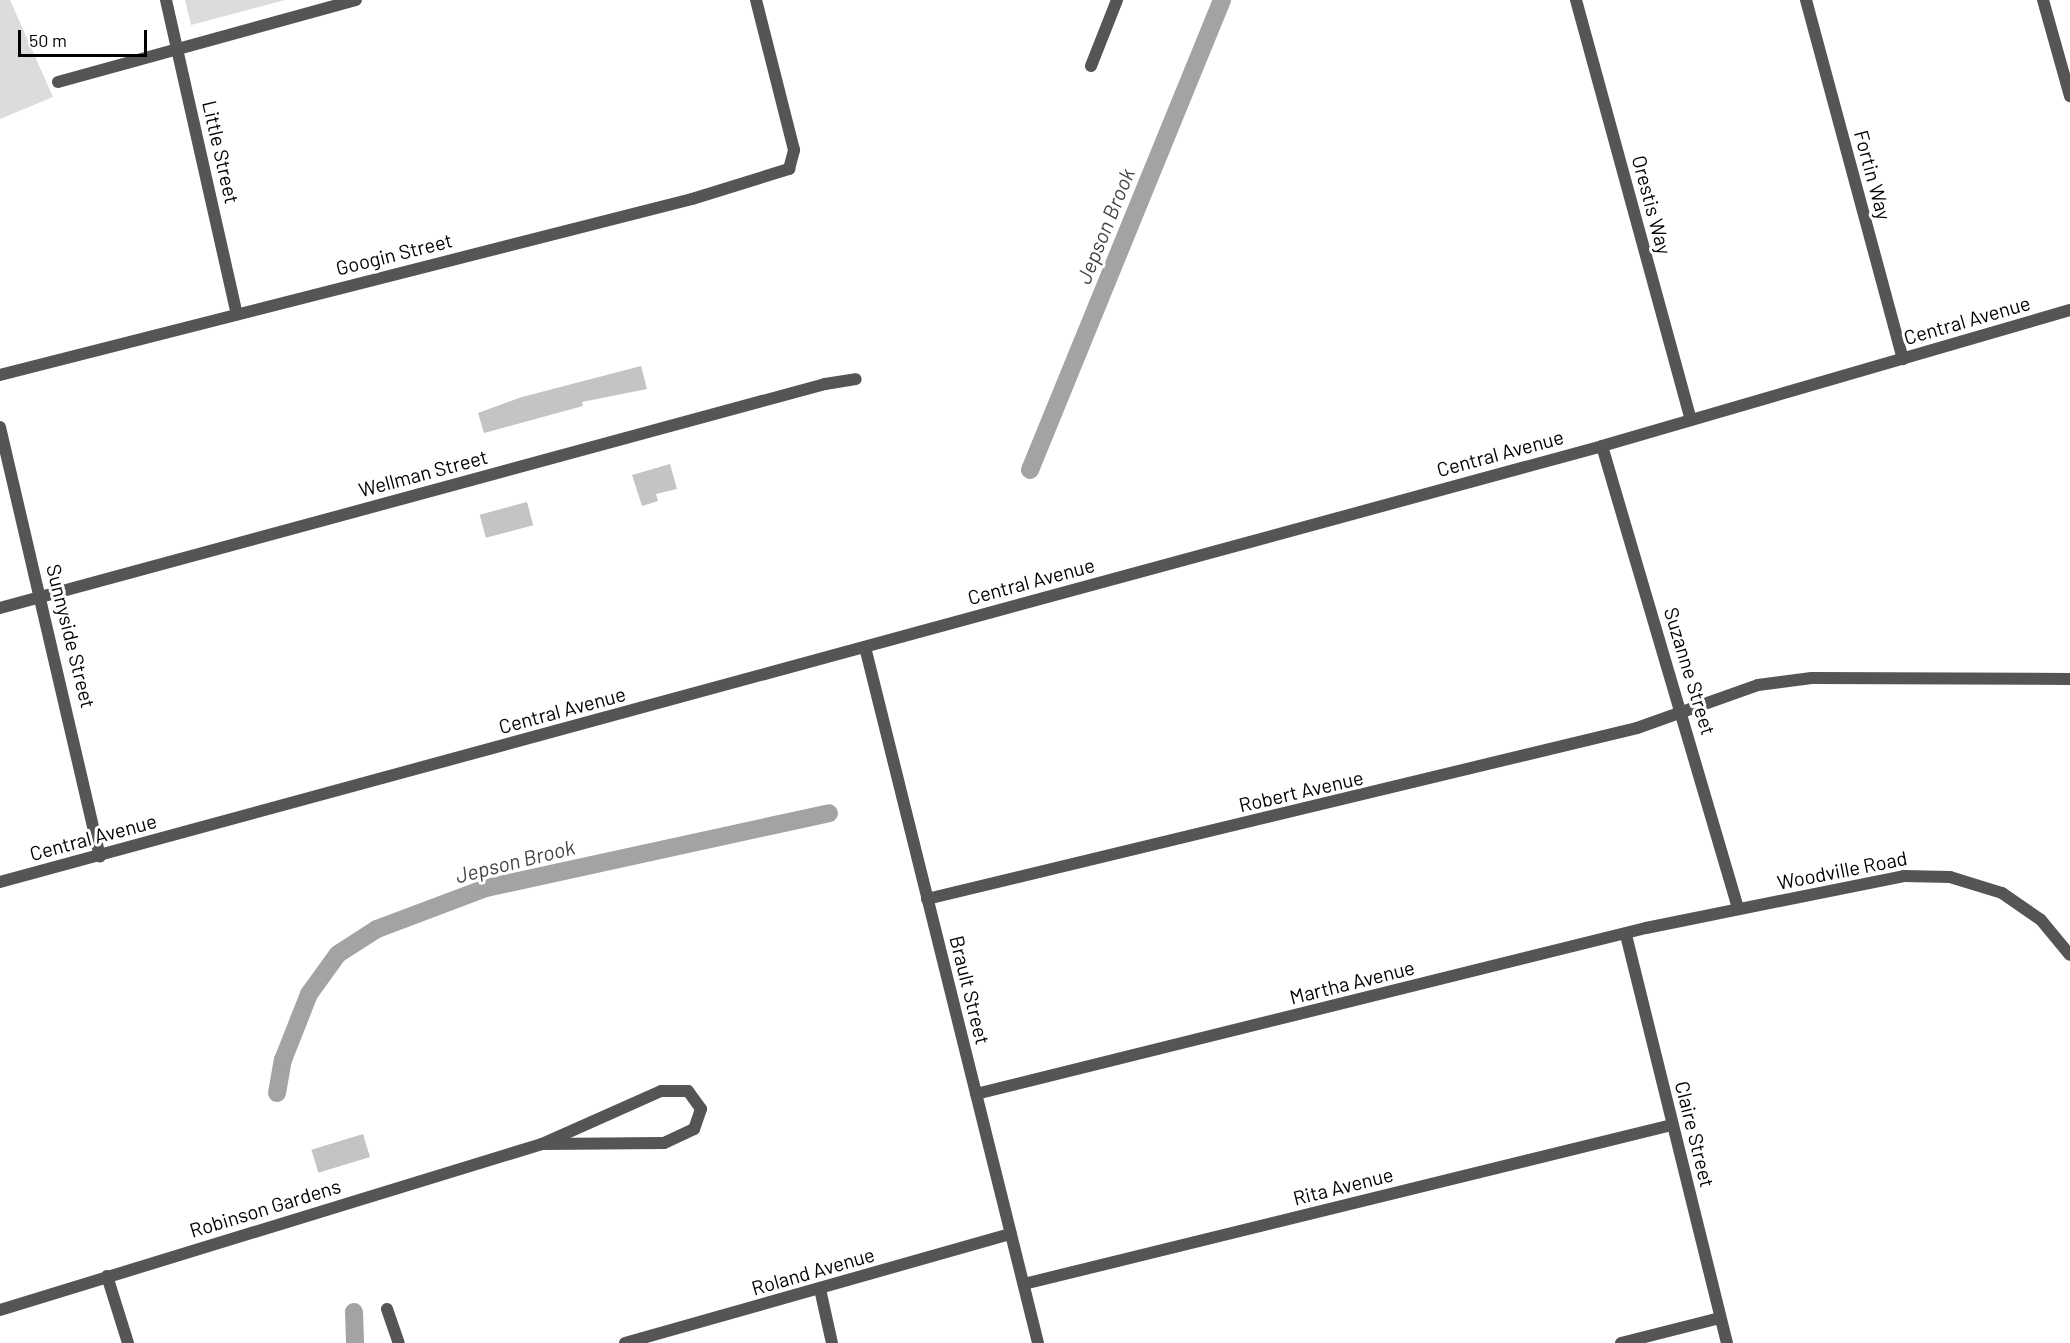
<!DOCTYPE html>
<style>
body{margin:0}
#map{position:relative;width:2070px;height:1343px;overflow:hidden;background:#fff;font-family:Barlow,sans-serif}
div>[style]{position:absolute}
.green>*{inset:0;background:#dcdcdc}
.canal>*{height:18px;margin:-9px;padding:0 9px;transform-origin:9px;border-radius:9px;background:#a3a3a3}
.building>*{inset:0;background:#c4c4c4;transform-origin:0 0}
.minor>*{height:12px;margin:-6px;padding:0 6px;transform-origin:6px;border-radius:6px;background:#555}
span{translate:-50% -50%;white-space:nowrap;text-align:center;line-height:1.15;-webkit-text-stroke:6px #fff;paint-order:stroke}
.street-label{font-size:20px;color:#000}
.water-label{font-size:21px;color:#444;font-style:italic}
.scale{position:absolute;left:18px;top:30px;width:129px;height:27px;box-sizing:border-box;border:3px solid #000;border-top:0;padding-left:8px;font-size:18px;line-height:21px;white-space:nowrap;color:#000;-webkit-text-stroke:4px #fff;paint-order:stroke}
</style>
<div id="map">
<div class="green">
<div style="clip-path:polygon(0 0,10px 0,53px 97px,0 119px)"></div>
<div style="clip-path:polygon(185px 0,285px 0,191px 25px)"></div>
</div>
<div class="canal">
<div style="left:1030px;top:470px;width:508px;rotate:-67.78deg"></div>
<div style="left:277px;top:1093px;width:34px;rotate:-80deg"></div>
<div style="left:283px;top:1060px;width:71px;rotate:-68.5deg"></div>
<div style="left:309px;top:994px;width:49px;rotate:-54.1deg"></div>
<div style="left:338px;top:954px;width:46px;rotate:-32.7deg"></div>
<div style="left:377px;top:929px;width:116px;rotate:-20.6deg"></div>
<div style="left:486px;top:888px;width:351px;rotate:-12.3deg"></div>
<div style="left:354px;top:1312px;width:31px;rotate:88deg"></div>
</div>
<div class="building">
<div style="clip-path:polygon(641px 366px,647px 389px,582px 402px,583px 406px,484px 433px,478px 413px,522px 397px)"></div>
<div style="clip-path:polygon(670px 464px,677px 489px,656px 494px,658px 501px,642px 506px,632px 475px)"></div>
<div style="left:527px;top:502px;width:24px;height:49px;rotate:75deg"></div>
<div style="left:363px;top:1134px;width:24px;height:54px;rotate:73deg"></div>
</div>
<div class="minor">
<div style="left:166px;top:0;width:322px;rotate:77.3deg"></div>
<div style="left:1576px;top:0;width:435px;rotate:74.7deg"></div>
<div style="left:1806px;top:0;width:372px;rotate:74.9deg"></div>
<div style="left:2043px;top:0;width:100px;rotate:74.3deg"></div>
<div style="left:1091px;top:66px;width:71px;rotate:-68.5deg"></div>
<div style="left:58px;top:82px;width:309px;rotate:-15.4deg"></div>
<div style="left:0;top:375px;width:714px;rotate:-14.27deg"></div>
<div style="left:692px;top:199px;width:102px;rotate:-17.2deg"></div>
<div style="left:789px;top:169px;width:20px;rotate:-75deg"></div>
<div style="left:794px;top:150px;width:155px;rotate:-104.2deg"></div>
<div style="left:0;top:427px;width:441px;rotate:76.9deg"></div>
<div style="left:1602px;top:446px;width:482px;rotate:73.6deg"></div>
<div style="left:0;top:608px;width:855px;rotate:-15.19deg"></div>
<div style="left:825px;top:384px;width:31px;rotate:-9deg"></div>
<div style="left:865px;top:647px;width:717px;rotate:76.04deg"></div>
<div style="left:0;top:882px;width:1660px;rotate:-15.22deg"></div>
<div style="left:1602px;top:446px;width:487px;rotate:-16.2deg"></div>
<div style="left:927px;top:899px;width:730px;rotate:-13.54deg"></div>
<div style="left:1637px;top:728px;width:128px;rotate:-19.6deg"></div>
<div style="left:1758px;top:685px;width:54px;rotate:-7.4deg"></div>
<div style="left:1812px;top:678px;width:258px;rotate:0.2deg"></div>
<div style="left:1626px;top:935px;width:420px;rotate:76.1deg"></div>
<div style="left:976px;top:1094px;width:690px;rotate:-13.92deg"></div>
<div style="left:1646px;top:928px;width:263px;rotate:-11.4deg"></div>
<div style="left:1904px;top:876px;width:46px;rotate:1.2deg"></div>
<div style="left:1950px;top:877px;width:54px;rotate:17.1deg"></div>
<div style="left:2002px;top:893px;width:47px;rotate:34.7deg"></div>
<div style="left:2041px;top:920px;width:45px;rotate:50.4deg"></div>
<div style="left:107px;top:1276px;width:70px;rotate:72.6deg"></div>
<div style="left:1024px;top:1284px;width:667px;rotate:-13.79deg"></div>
<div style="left:820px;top:1289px;width:55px;rotate:77.5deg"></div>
<div style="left:387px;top:1309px;width:36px;rotate:71deg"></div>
<div style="left:0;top:1310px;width:567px;rotate:-17.03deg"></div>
<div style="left:542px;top:1144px;width:130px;rotate:-24deg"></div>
<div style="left:661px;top:1091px;width:27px"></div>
<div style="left:688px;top:1091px;width:22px;rotate:54deg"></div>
<div style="left:701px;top:1109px;width:21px;rotate:109deg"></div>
<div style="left:694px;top:1129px;width:33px;rotate:155deg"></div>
<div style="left:664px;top:1143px;width:122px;rotate:179.5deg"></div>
<div style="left:625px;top:1343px;width:401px;rotate:-15.8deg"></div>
<div style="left:1621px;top:1343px;width:102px;rotate:-14.2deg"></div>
</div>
<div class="street-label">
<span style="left:221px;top:152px;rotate:77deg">Little Street</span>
<span style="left:1873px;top:175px;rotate:75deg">Fortin Way</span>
<span style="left:1652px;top:205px;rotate:75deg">Orestis Way</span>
<span style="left:394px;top:254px;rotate:-14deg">Googin Street</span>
<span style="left:1967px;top:320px;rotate:-16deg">Central Avenue</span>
<span style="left:1500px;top:453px;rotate:-15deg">Central Avenue</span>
<span style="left:423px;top:473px;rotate:-15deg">Wellman Street</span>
<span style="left:1031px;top:581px;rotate:-15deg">Central Avenue</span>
<span style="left:71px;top:636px;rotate:76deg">Sunnyside Street</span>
<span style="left:1690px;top:671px;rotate:73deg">Suzanne Street</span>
<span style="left:562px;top:710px;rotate:-15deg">Central Avenue</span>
<span style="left:1301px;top:791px;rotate:-13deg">Robert Avenue</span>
<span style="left:93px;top:837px;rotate:-15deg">Central Avenue</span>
<span style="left:1842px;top:870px;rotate:-11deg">Woodville Road</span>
<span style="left:1352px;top:982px;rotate:-14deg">Martha Avenue</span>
<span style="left:970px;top:990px;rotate:76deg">Brault Street</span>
<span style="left:1695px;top:1134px;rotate:76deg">Claire Street</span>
<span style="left:1343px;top:1186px;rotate:-14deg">Rita Avenue</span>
<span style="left:265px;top:1208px;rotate:-17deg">Robinson Gardens</span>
<span style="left:813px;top:1271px;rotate:-16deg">Roland Avenue</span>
</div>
<div class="water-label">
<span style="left:1105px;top:226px;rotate:-68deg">Jepson Brook</span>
<span style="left:515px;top:861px;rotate:-14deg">Jepson Brook</span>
</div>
<div class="scale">50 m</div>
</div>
